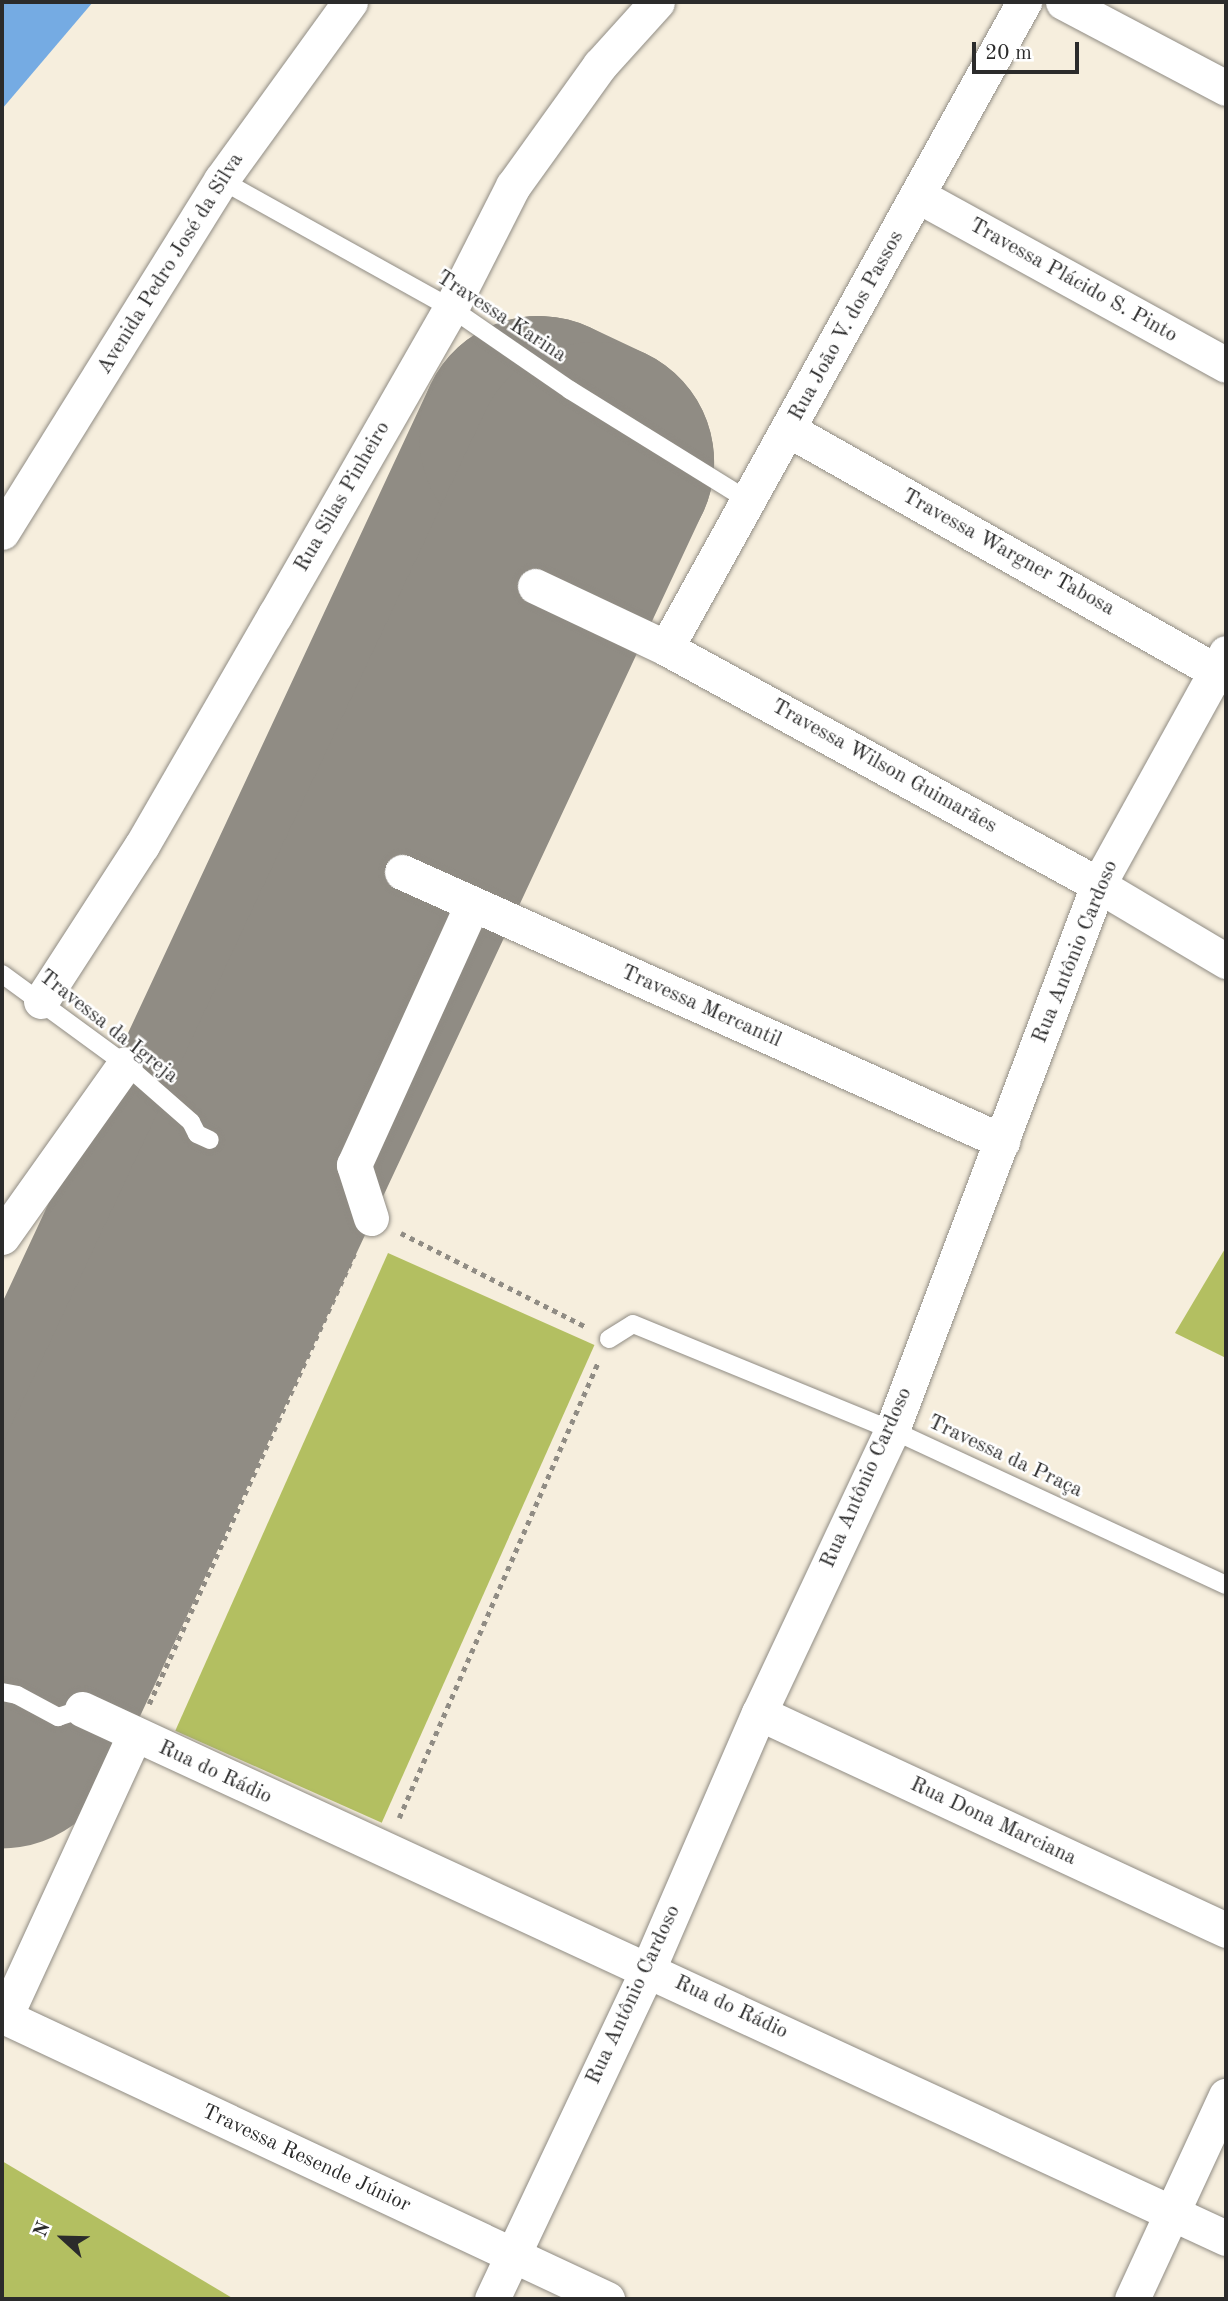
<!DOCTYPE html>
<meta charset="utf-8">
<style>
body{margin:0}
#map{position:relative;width:1228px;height:2301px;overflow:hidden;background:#f6eedd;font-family:"Old Standard TT",serif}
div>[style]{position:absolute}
.green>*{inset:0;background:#b3bf61;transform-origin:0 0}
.water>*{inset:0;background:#75abe3}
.runway>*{height:240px;margin:-120px;padding:0 120px;transform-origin:120px;border-radius:120px;background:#908c84}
.path>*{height:4.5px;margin-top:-2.25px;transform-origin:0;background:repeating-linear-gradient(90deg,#908c84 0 5px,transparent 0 10px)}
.roads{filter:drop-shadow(0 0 2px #908c84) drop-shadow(0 0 2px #908c84)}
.service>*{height:18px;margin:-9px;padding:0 9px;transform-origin:9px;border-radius:9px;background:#fff}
.minor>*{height:35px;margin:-17.5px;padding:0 17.5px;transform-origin:17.5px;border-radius:17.5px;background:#fff}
span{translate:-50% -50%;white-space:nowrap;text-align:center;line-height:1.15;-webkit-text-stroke:5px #fff;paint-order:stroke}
.street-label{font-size:21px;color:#2b2b2b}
.frame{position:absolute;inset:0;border:4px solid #2b2b2b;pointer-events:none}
.north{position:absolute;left:28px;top:2203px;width:70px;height:70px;-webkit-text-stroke:5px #fff;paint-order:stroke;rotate:292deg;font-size:19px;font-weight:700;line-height:28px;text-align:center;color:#2b2b2b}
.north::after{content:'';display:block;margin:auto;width:24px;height:32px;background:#2b2b2b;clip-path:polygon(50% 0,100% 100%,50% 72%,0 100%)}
.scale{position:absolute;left:972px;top:42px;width:107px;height:32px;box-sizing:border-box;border:4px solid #2b2b2b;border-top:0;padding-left:9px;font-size:21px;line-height:24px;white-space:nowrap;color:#2b2b2b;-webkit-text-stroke:5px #fff;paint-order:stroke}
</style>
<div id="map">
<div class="green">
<div style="clip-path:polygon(1226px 1247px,1226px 1358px,1175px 1333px)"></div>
<div style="left:388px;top:1253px;width:226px;height:523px;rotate:24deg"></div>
<div style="clip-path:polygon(2px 2161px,234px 2299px,2px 2299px)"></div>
</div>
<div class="water">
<div style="clip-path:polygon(2px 2px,93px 2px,2px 109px)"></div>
</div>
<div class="runway">
<div style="left:2px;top:1587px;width:1270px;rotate:-64.99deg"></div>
<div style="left:539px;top:436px;width:61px;rotate:25.3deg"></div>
<div style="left:594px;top:462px;width:1398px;rotate:115.06deg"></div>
</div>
<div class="path">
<div style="left:334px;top:1016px;width:44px;rotate:27.1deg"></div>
<div style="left:401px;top:1233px;width:208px;rotate:26.9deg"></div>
<div style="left:149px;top:1704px;width:499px;rotate:-65.5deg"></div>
<div style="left:399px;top:1818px;width:499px;rotate:-66.4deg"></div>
</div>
<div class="roads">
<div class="service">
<div style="left:221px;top:180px;width:263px;rotate:29.1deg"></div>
<div style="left:451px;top:308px;width:145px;rotate:34.6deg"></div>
<div style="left:570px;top:390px;width:211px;rotate:31.8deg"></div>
<div style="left:2px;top:974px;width:152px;rotate:36.2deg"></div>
<div style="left:125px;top:1064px;width:88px;rotate:41.3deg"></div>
<div style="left:191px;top:1122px;width:13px;rotate:63deg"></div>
<div style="left:197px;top:1134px;width:14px;rotate:25deg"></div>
<div style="left:609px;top:1339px;width:28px;rotate:-32deg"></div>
<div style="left:633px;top:1324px;width:280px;rotate:22.3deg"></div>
<div style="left:892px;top:1430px;width:368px;rotate:24.9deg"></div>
<div style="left:2px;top:1692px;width:15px;rotate:11deg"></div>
<div style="left:17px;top:1695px;width:47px;rotate:28.2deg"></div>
<div style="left:58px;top:1717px;width:25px;rotate:-18deg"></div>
</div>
<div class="minor">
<div style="left:1063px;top:2px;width:184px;rotate:27.8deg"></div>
<div style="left:919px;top:196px;width:350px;rotate:28.8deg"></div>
<div style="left:789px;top:430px;width:502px;rotate:29.48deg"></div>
<div style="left:2px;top:532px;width:415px;rotate:-58.1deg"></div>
<div style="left:221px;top:180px;width:220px;rotate:-54.1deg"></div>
<div style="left:535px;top:586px;width:145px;rotate:25.3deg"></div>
<div style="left:666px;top:648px;width:493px;rotate:28.7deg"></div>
<div style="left:1098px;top:885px;width:149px;rotate:30.7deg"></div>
<div style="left:666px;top:648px;width:739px;rotate:-61.01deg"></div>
<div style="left:402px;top:872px;width:658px;rotate:24.15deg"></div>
<div style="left:41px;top:1001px;width:186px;rotate:-57.1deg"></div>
<div style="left:142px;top:845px;width:266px;rotate:-60deg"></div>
<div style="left:275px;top:615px;width:354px;rotate:-60.2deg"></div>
<div style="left:451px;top:308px;width:137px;rotate:-63.1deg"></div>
<div style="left:513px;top:186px;width:149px;rotate:-54.3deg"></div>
<div style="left:600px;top:65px;width:85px;rotate:-47.9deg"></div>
<div style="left:371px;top:1218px;width:56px;rotate:-107.8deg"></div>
<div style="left:354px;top:1165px;width:286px;rotate:-65.6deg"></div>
<div style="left:2px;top:1237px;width:212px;rotate:-54.6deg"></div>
<div style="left:82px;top:1709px;width:1260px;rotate:24.82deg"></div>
<div style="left:759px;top:1713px;width:515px;rotate:24.92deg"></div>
<div style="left:134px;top:1736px;width:309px;rotate:114.7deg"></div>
<div style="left:5px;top:2017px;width:665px;rotate:25.1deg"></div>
<div style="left:492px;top:2299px;width:365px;rotate:-64.7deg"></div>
<div style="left:648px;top:1969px;width:279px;rotate:-66.6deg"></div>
<div style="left:759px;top:1713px;width:313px;rotate:-64.8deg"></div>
<div style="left:892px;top:1430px;width:583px;rotate:-69.29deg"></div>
<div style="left:1098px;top:885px;width:265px;rotate:-61.1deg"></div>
<div style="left:1132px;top:2299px;width:224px;rotate:-65.2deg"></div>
</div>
</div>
<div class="street-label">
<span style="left:171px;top:264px;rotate:-58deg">Avenida Pedro José da Silva</span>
<span style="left:1073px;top:281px;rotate:29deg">Travessa Plácido S. Pinto</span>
<span style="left:501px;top:317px;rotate:33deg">Travessa Karina</span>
<span style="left:847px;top:326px;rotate:-61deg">Rua João V. dos Passos</span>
<span style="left:343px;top:497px;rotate:-60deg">Rua Silas Pinheiro</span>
<span style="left:1008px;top:553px;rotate:29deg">Travessa Wargner Tabosa</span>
<span style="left:884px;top:767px;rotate:29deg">Travessa Wilson Guimarães</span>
<span style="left:1076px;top:952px;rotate:-68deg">Rua Antônio Cardoso</span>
<span style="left:701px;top:1007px;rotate:24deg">Travessa Mercantil</span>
<span style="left:108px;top:1027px;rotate:38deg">Travessa da Igreja</span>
<span style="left:1005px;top:1457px;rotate:25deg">Travessa da Praça</span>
<span style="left:867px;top:1478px;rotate:-66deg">Rua Antônio Cardoso</span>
<span style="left:215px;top:1773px;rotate:25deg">Rua do Rádio</span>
<span style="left:993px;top:1822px;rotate:25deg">Rua Dona Marciana</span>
<span style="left:634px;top:1995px;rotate:-65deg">Rua Antônio Cardoso</span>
<span style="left:731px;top:2008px;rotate:25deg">Rua do Rádio</span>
<span style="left:306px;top:2159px;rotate:25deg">Travessa Resende Júnior</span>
</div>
<div class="frame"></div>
<div class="north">N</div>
<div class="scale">20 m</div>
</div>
